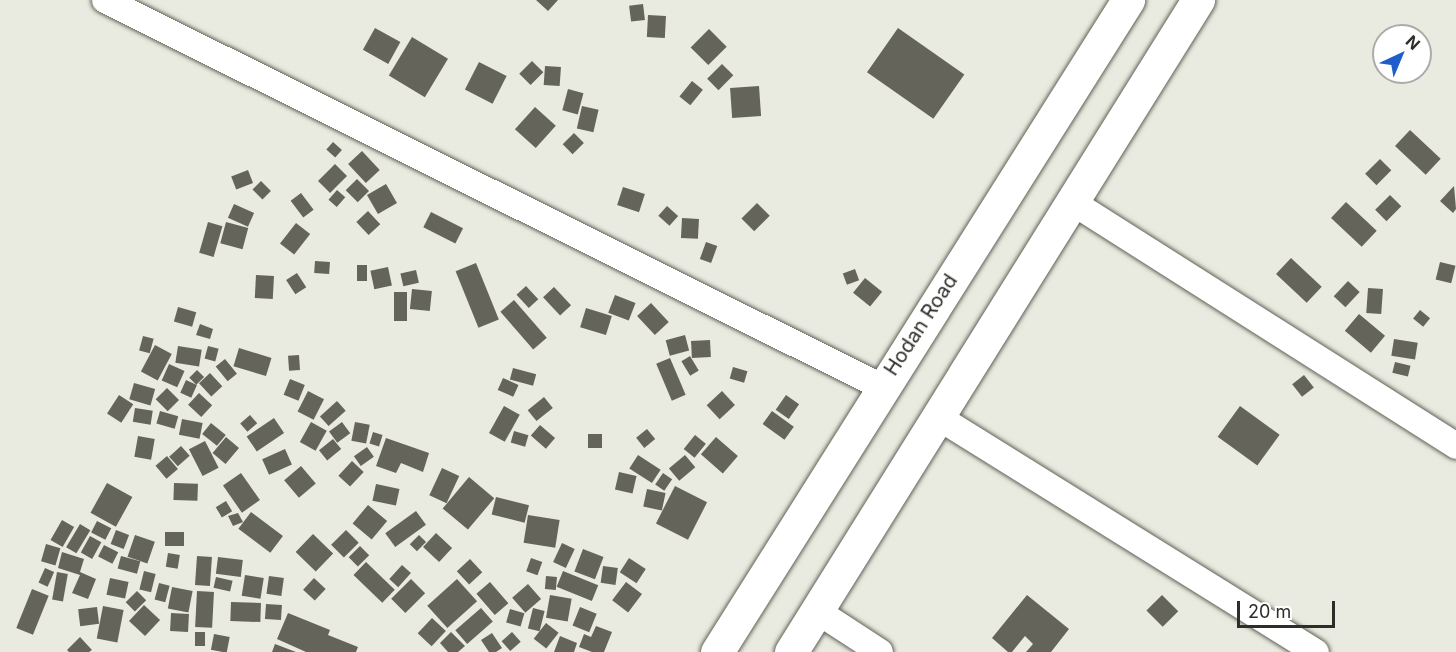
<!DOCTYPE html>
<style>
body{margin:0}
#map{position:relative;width:1456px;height:652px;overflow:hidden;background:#eaebe0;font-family:Inter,sans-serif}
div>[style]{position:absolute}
.building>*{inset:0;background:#64645a;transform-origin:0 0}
.roads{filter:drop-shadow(0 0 2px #606157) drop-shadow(0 0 2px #606157)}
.street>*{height:26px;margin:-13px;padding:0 13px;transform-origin:13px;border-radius:13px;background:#fff}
.secondary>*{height:33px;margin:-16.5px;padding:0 16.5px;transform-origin:16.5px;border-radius:16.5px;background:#fff}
span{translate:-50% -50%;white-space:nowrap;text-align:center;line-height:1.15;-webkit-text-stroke:6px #fff;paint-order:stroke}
.street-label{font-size:20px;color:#2d2d29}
.north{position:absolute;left:1372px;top:24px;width:60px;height:60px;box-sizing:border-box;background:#fff;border:2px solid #ababa9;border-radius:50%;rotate:44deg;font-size:16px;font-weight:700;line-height:24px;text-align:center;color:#2d2d29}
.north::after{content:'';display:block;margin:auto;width:21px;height:27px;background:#1d5eca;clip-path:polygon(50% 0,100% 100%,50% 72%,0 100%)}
.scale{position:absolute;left:1237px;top:601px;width:98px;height:27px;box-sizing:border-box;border:3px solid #2d2d29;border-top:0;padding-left:8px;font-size:18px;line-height:21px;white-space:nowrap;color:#2d2d29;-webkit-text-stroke:4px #fff;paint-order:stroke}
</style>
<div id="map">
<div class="building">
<div style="clip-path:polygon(536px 0,558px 0,548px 11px)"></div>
<div style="left:643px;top:4px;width:16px;height:14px;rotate:83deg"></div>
<div style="left:648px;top:15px;width:18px;height:22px;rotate:3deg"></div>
<div style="left:375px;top:28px;width:29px;height:25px;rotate:29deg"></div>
<div style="left:898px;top:28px;width:81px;height:54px;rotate:35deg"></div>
<div style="left:709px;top:29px;width:25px;height:26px;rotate:45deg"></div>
<div style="left:412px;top:37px;width:42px;height:45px;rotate:31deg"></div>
<div style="left:532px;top:61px;width:16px;height:18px;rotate:45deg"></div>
<div style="left:479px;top:62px;width:31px;height:31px;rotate:27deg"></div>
<div style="left:722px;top:64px;width:16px;height:21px;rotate:45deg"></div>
<div style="left:545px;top:66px;width:16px;height:19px;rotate:4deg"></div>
<div style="left:692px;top:81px;width:14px;height:20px;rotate:39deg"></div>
<div style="left:759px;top:86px;width:30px;height:29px;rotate:86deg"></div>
<div style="left:568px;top:89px;width:16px;height:22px;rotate:15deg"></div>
<div style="left:582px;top:106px;width:17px;height:23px;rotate:13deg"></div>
<div style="left:535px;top:107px;width:28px;height:30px;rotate:42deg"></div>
<div style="left:1410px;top:130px;width:42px;height:22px;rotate:43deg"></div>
<div style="left:574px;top:133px;width:14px;height:16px;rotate:45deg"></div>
<div style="left:333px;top:142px;width:12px;height:10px;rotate:42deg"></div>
<div style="left:362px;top:151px;width:26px;height:19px;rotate:47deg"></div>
<div style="left:1380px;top:159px;width:16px;height:21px;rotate:45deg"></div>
<div style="left:335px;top:164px;width:17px;height:24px;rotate:45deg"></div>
<div style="left:248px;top:170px;width:14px;height:18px;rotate:69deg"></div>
<div style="left:357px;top:179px;width:17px;height:16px;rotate:45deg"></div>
<div style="left:261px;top:181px;width:14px;height:12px;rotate:45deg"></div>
<div style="left:386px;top:184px;width:22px;height:22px;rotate:60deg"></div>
<div style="clip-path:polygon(1454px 186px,1456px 209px,1453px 213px,1440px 201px)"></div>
<div style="left:623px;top:187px;width:23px;height:19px;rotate:18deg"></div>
<div style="left:337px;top:190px;width:11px;height:13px;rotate:41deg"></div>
<div style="left:301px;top:193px;width:21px;height:13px;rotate:53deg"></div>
<div style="left:1390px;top:195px;width:16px;height:21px;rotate:45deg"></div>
<div style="left:1346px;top:202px;width:42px;height:22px;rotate:43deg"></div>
<div style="left:757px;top:203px;width:18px;height:22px;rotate:45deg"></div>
<div style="left:234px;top:204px;width:22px;height:15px;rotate:24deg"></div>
<div style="left:667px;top:206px;width:15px;height:13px;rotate:42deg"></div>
<div style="left:368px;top:211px;width:18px;height:16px;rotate:47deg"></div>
<div style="left:431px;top:212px;width:36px;height:17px;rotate:27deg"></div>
<div style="left:682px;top:218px;width:17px;height:20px;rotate:3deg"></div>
<div style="left:208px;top:222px;width:15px;height:32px;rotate:16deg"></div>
<div style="left:226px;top:222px;width:23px;height:22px;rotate:15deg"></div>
<div style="left:296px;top:223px;width:18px;height:26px;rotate:38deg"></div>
<div style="left:706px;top:242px;width:12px;height:18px;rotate:20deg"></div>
<div style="left:1291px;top:258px;width:42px;height:22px;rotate:43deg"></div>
<div style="left:315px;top:261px;width:15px;height:12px;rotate:4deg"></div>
<div style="left:1440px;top:262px;width:16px;height:18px;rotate:14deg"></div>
<div style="left:476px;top:263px;width:61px;height:22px;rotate:68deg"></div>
<div style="left:357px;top:265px;width:10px;height:16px"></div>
<div style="left:388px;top:267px;width:19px;height:18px;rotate:78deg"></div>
<div style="left:855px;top:269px;width:12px;height:13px;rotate:70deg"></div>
<div style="left:416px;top:270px;width:13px;height:16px;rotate:77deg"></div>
<div style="left:297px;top:273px;width:17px;height:13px;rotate:57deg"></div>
<div style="left:256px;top:275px;width:18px;height:23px;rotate:3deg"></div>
<div style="left:865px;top:278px;width:22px;height:19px;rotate:39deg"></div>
<div style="left:1348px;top:281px;width:16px;height:21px;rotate:43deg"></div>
<div style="left:526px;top:286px;width:18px;height:13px;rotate:47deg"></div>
<div style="left:554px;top:287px;width:25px;height:15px;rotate:47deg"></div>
<div style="left:1368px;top:288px;width:15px;height:25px;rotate:4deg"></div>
<div style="left:412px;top:289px;width:20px;height:20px;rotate:6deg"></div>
<div style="left:394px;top:292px;width:13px;height:29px"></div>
<div style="left:615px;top:295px;width:22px;height:19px;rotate:21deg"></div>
<div style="left:514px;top:300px;width:50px;height:18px;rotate:49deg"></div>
<div style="left:651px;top:303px;width:26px;height:19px;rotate:47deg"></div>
<div style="left:178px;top:307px;width:19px;height:15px;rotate:16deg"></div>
<div style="left:586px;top:308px;width:27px;height:20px;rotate:17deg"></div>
<div style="left:1420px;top:310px;width:13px;height:11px;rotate:39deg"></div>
<div style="left:1359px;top:314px;width:34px;height:22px;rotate:40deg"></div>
<div style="clip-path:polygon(200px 324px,213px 329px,210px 339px,196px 335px)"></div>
<div style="left:685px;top:335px;width:16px;height:20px;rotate:75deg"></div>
<div style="left:143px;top:336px;width:11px;height:15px;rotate:15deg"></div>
<div style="left:1394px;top:339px;width:24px;height:17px;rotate:9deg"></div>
<div style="left:710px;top:340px;width:17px;height:19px;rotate:87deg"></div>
<div style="left:155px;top:345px;width:19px;height:30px;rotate:28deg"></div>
<div style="left:178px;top:346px;width:24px;height:17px;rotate:9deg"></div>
<div style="left:208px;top:346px;width:11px;height:13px;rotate:15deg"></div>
<div style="left:239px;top:348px;width:34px;height:19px;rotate:17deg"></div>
<div style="left:299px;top:355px;width:15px;height:11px;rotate:86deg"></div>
<div style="left:690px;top:356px;width:17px;height:10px;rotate:59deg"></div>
<div style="left:670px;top:358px;width:40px;height:15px;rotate:67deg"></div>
<div style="left:225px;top:359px;width:19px;height:12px;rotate:51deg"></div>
<div style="left:1395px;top:362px;width:16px;height:11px;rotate:14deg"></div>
<div style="left:169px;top:364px;width:17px;height:18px;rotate:24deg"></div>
<div style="left:733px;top:367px;width:15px;height:12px;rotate:16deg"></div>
<div style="left:513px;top:368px;width:24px;height:12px;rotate:15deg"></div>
<div style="left:197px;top:370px;width:10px;height:11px;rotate:45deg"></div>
<div style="left:210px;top:373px;width:18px;height:15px;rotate:47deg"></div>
<div style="left:1304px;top:375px;width:16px;height:15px;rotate:52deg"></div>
<div style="left:503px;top:378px;width:17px;height:13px;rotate:24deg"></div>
<div style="left:290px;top:379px;width:16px;height:17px;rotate:22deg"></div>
<div style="left:186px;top:380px;width:12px;height:14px;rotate:24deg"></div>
<div style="left:134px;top:383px;width:22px;height:17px;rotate:16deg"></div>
<div style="left:167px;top:388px;width:17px;height:16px;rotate:45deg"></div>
<div style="left:308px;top:391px;width:18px;height:23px;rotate:27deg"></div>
<div style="left:722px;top:391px;width:19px;height:21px;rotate:47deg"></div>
<div style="left:199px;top:393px;width:18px;height:16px;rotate:43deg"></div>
<div style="left:119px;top:395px;width:17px;height:22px;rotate:33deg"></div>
<div style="left:786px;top:395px;width:16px;height:18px;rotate:35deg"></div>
<div style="left:544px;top:397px;width:14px;height:21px;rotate:51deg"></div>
<div style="left:337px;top:401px;width:13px;height:23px;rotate:48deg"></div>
<div style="left:504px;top:406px;width:18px;height:31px;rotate:29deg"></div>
<div style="left:1240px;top:406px;width:49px;height:38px;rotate:36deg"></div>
<div style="left:135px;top:408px;width:18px;height:14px;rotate:9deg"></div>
<div style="left:160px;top:411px;width:19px;height:13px;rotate:16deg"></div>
<div style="left:772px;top:411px;width:27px;height:16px;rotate:36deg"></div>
<div style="left:250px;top:415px;width:11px;height:13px;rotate:49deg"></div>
<div style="left:274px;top:418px;width:18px;height:33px;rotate:56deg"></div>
<div style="left:182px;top:419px;width:21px;height:16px;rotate:11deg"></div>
<div style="left:311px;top:422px;width:18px;height:23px;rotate:29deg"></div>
<div style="left:342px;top:422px;width:14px;height:16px;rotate:54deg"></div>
<div style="left:355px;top:422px;width:15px;height:19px;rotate:11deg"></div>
<div style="left:211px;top:423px;width:19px;height:14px;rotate:39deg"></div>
<div style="left:540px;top:425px;width:20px;height:14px;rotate:41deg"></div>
<div style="left:647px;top:429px;width:13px;height:14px;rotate:51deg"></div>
<div style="left:514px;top:431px;width:15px;height:12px;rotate:16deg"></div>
<div style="left:373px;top:432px;width:10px;height:12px;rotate:17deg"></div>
<div style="left:588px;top:434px;width:14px;height:14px"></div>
<div style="left:695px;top:435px;width:14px;height:18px;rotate:39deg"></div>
<div style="left:138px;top:436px;width:17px;height:21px;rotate:10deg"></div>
<div style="left:226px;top:437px;width:17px;height:21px;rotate:40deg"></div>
<div style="left:716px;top:437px;width:29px;height:23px;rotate:41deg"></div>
<div style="clip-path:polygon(386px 438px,429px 453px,423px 472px,401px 463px,396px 473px,376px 466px)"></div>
<div style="left:333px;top:439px;width:13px;height:18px;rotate:51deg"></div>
<div style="left:205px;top:441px;width:30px;height:18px;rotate:63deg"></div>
<div style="left:181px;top:446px;width:13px;height:16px;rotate:48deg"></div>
<div style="left:367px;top:447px;width:12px;height:16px;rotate:55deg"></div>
<div style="left:285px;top:449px;width:17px;height:25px;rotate:66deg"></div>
<div style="left:638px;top:455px;width:27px;height:16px;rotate:33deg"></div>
<div style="left:685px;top:455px;width:16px;height:21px;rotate:50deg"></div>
<div style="left:167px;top:456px;width:17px;height:15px;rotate:50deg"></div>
<div style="left:352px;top:461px;width:16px;height:20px;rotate:43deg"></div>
<div style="left:301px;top:466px;width:23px;height:22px;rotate:50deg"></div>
<div style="left:442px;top:468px;width:19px;height:30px;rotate:25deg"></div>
<div style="left:619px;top:472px;width:18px;height:18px;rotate:13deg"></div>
<div style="left:241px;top:473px;width:33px;height:22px;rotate:55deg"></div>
<div style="left:663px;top:473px;width:11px;height:14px;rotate:34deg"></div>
<div style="left:469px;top:477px;width:33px;height:41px;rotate:40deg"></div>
<div style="left:107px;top:483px;width:29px;height:34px;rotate:29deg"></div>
<div style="left:174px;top:483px;width:24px;height:17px;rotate:2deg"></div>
<div style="left:376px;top:484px;width:24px;height:17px;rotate:12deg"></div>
<div style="left:675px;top:486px;width:36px;height:42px;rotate:27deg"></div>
<div style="left:647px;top:489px;width:19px;height:18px;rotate:12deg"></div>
<div style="left:496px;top:497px;width:34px;height:18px;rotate:14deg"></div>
<div style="left:226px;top:501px;width:12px;height:12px;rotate:59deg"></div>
<div style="left:368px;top:505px;width:25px;height:24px;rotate:40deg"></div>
<div style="left:416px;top:511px;width:17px;height:38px;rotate:54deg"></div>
<div style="left:251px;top:512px;width:40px;height:21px;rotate:37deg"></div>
<div style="clip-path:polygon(238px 513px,243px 522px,233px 526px,228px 516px)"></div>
<div style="left:528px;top:515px;width:32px;height:28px;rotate:9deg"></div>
<div style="left:62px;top:520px;width:14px;height:23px;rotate:30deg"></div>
<div style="left:97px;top:521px;width:16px;height:13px;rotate:27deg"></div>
<div style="left:80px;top:524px;width:12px;height:27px;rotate:31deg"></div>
<div style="left:116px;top:530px;width:14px;height:15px;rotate:21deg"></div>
<div style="left:346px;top:530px;width:18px;height:21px;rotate:45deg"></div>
<div style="left:165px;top:532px;width:19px;height:14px"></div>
<div style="left:436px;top:533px;width:22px;height:19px;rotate:43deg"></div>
<div style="left:313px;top:534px;width:28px;height:25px;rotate:44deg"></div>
<div style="left:135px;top:535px;width:21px;height:23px;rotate:19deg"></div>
<div style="left:419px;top:535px;width:10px;height:13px;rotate:45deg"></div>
<div style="left:90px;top:536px;width:13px;height:19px;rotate:29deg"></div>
<div style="left:562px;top:543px;width:14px;height:21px;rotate:25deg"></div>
<div style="left:46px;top:544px;width:15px;height:18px;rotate:16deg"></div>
<div style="left:104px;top:545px;width:16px;height:13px;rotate:27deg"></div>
<div style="left:360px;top:546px;width:13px;height:16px;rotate:45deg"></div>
<div style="left:583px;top:549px;width:22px;height:24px;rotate:21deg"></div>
<div style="clip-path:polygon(62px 552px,84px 559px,80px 572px,96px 579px,88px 599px,72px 593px,80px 575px,58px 568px)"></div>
<div style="left:168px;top:553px;width:12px;height:14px;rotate:9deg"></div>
<div style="left:121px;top:556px;width:20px;height:13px;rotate:15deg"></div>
<div style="left:197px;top:556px;width:15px;height:29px;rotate:4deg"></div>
<div style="left:218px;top:557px;width:25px;height:17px;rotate:7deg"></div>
<div style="left:531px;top:558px;width:12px;height:14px;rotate:20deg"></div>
<div style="left:629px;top:558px;width:20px;height:17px;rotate:33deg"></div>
<div style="left:470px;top:559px;width:18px;height:18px;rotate:47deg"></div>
<div style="left:366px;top:562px;width:40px;height:18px;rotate:44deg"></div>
<div style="left:402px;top:565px;width:12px;height:19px;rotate:42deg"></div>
<div style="left:603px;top:566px;width:15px;height:17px;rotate:8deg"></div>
<div style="left:45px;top:568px;width:10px;height:16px;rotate:24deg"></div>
<div style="left:144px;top:571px;width:12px;height:19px;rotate:14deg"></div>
<div style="left:563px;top:571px;width:38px;height:17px;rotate:22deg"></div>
<div style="left:57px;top:572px;width:11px;height:28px;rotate:10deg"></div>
<div style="left:245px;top:575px;width:19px;height:21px;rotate:9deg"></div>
<div style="left:269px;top:576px;width:15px;height:18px;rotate:8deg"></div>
<div style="left:546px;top:576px;width:11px;height:13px;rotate:5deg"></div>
<div style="left:216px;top:577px;width:17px;height:11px;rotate:13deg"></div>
<div style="left:110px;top:578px;width:19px;height:17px;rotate:12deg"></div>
<div style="left:314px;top:578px;width:16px;height:16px;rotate:43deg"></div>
<div style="left:411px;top:579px;width:20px;height:28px;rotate:45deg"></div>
<div style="left:457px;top:579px;width:30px;height:40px;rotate:48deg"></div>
<div style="left:490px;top:582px;width:28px;height:18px;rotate:49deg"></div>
<div style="left:626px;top:582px;width:20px;height:23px;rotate:37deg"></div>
<div style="left:159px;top:583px;width:11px;height:17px;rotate:15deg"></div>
<div style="left:528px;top:584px;width:20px;height:21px;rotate:49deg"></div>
<div style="left:172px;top:587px;width:21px;height:22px;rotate:11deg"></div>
<div style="left:32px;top:589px;width:18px;height:42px;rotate:22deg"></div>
<div style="left:137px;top:591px;width:13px;height:16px;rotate:45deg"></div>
<div style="left:197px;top:591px;width:17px;height:36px;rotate:3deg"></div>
<div style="left:550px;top:595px;width:22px;height:23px;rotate:10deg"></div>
<div style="clip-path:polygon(1027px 595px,1069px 629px,1051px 652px,1026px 652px,1033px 644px,1025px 636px,1012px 652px,1008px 652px,992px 638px)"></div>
<div style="left:1162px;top:595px;width:23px;height:22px;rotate:45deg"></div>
<div style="left:231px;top:602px;width:30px;height:19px;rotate:2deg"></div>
<div style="left:266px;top:604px;width:16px;height:15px;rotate:4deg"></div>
<div style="left:144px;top:605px;width:22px;height:22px;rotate:43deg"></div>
<div style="left:103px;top:606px;width:21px;height:33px;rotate:11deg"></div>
<div style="left:97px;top:607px;width:17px;height:19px;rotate:83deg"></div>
<div style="left:580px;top:607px;width:18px;height:20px;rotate:22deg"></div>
<div style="left:481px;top:608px;width:18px;height:34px;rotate:49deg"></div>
<div style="left:533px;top:608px;width:12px;height:21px;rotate:14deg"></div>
<div style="left:510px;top:609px;width:15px;height:14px;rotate:16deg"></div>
<div style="left:171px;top:613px;width:18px;height:18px;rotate:3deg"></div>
<div style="clip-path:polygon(288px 613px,330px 630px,328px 635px,358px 647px,356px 652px,306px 652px,277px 639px)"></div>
<div style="left:432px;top:618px;width:19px;height:21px;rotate:43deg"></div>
<div style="left:546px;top:623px;width:16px;height:20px;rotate:38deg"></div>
<div style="clip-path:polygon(596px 626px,612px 632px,604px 652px,592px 652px,579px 647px,584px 634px,591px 637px)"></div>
<div style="left:195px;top:632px;width:10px;height:14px"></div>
<div style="clip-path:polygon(451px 632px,465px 646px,458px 652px,448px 652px,440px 643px)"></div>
<div style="left:512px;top:632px;width:13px;height:14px;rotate:48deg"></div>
<div style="clip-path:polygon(492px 633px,502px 648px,496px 652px,489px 652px,481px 640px)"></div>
<div style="left:214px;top:634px;width:16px;height:16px;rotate:11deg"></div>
<div style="clip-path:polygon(560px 636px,577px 643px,574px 652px,554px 652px)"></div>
<div style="clip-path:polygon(80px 637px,92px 650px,89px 652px,69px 652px,67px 650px)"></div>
<div style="clip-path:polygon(275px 644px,296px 652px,272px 652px)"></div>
</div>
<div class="roads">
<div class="street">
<div style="left:105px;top:0;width:868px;rotate:26.48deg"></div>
<div style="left:1072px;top:202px;width:455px;rotate:32.4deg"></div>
<div style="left:938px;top:417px;width:445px;rotate:31.9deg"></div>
<div style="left:817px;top:611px;width:75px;rotate:33.1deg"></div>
</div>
<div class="secondary">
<div style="left:717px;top:652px;width:771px;rotate:-57.77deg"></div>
<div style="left:791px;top:652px;width:769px;rotate:-58.03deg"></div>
</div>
</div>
<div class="street-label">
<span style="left:921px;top:325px;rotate:-57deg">Hodan Road</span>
</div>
<div class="north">N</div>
<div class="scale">20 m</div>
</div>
